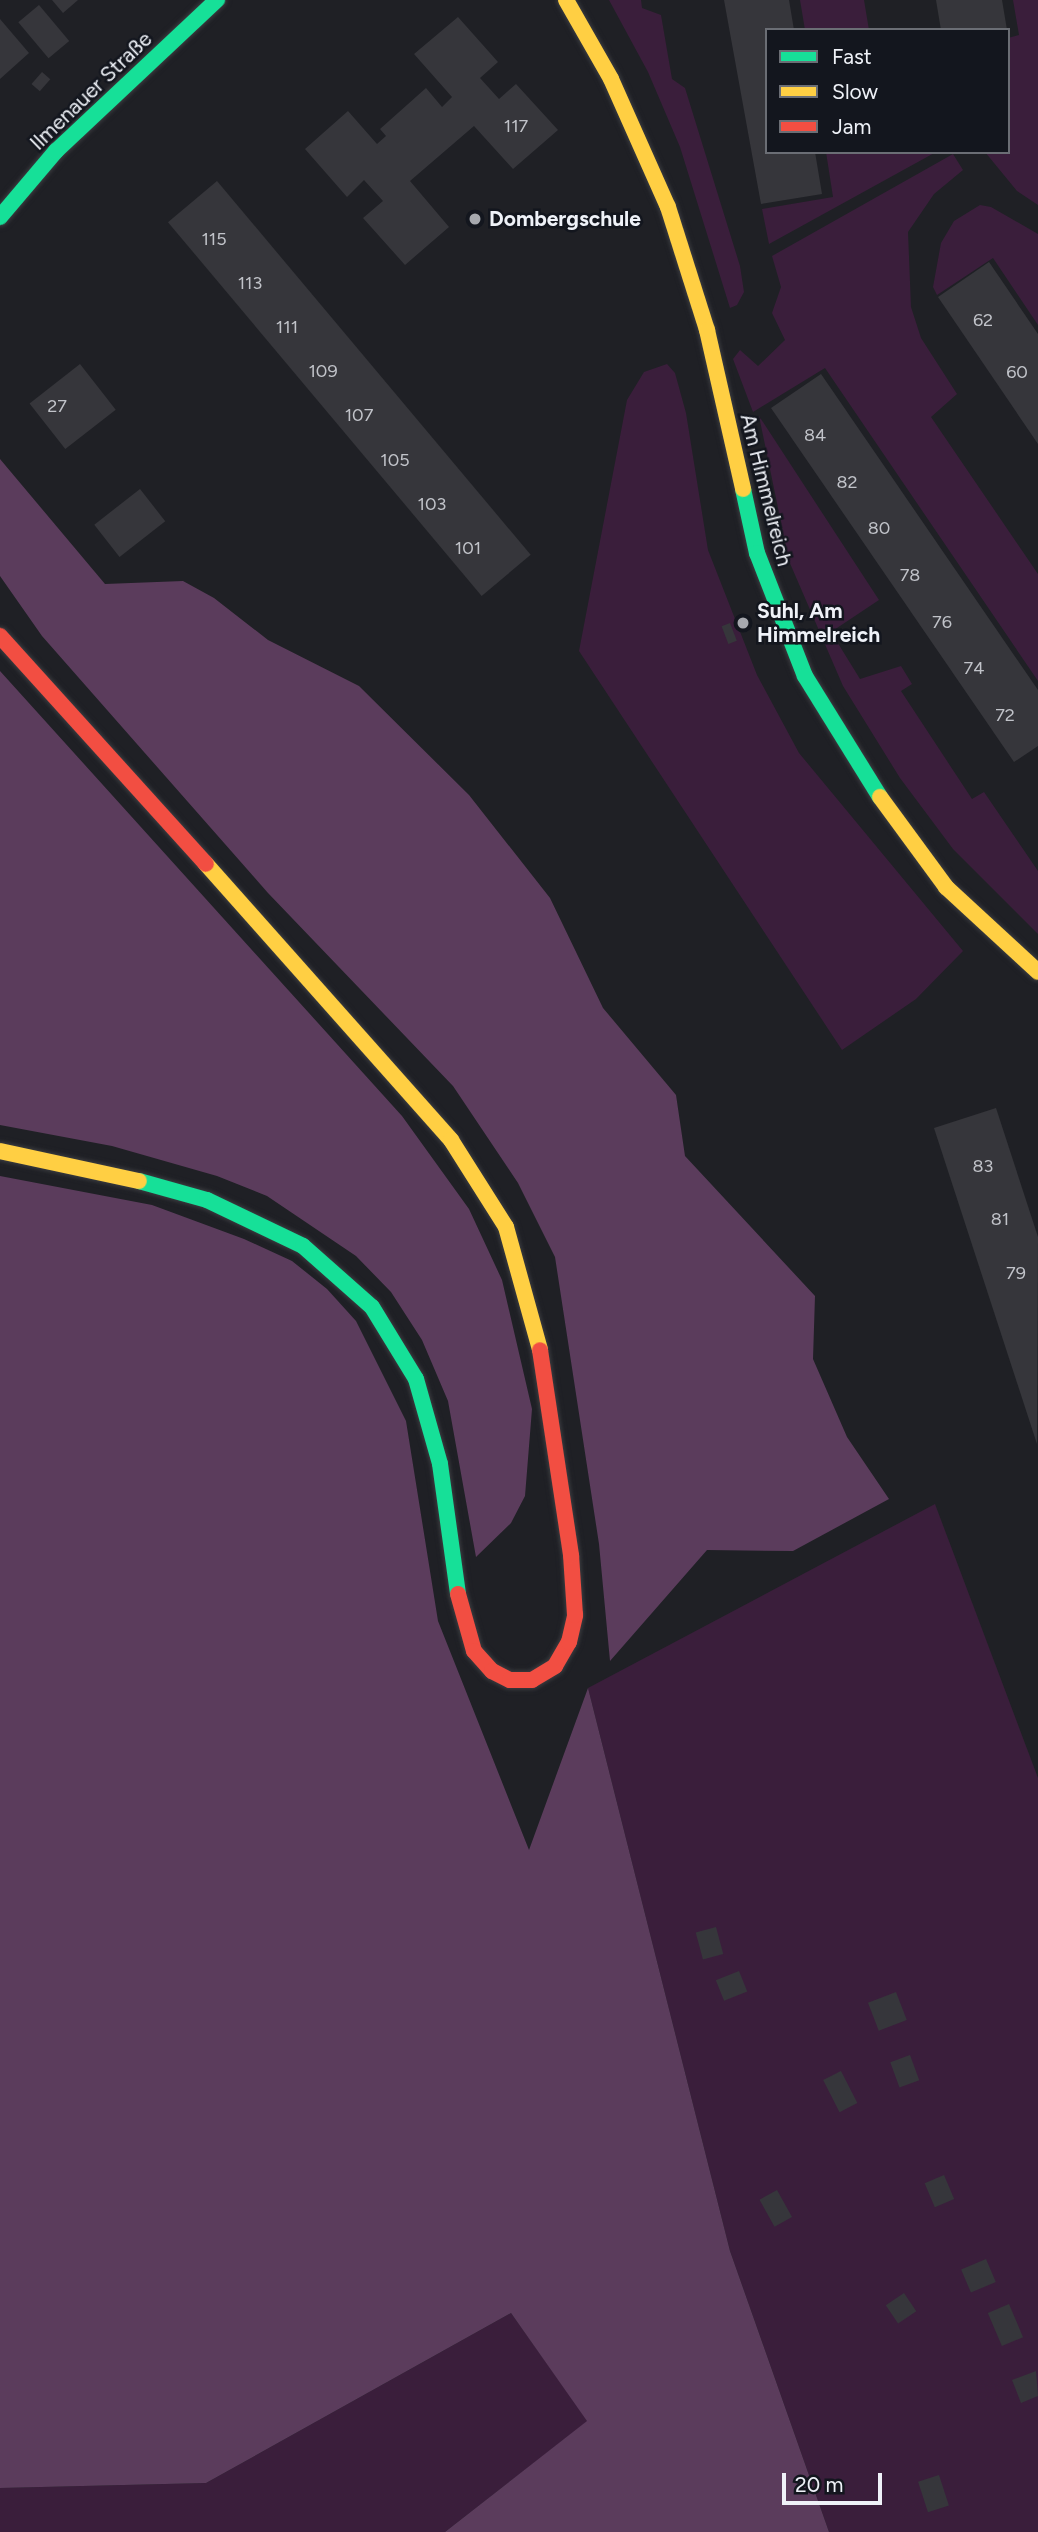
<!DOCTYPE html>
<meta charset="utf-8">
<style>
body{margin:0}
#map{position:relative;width:1038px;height:2532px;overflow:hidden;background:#1f2025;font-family:Figtree,sans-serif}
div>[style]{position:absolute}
.green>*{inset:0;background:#3a1e3b}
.forest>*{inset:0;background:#5b3c5c}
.building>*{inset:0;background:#36363b;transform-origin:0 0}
.roads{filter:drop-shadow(0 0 2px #3b3c40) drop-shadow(0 0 2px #3b3c40)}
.fast>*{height:16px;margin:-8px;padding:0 8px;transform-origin:8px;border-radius:8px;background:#16e098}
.slow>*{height:16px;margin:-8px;padding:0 8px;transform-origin:8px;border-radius:8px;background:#ffcf43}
.jam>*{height:16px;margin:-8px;padding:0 8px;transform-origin:8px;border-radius:8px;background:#f24e42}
.dots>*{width:19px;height:19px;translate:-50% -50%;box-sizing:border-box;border:4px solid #13161e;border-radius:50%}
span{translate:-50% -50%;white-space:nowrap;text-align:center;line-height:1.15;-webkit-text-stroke:5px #13161e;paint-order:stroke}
.number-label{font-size:18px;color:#c1c3c9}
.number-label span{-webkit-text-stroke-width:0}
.street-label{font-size:21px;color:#eff2f8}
.poi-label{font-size:21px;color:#eff2f8;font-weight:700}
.left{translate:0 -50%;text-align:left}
.legend{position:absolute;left:765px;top:28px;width:245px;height:126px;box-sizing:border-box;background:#13161e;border:2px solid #6b6e75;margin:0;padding:9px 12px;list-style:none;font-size:21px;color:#eff2f8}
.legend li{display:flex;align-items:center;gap:14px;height:35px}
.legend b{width:35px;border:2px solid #6b6e75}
.scale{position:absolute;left:782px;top:2473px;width:100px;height:32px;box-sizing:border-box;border:4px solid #eff2f8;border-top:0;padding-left:9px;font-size:21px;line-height:24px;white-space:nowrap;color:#eff2f8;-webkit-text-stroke:5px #13161e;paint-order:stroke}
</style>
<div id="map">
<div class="green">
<div style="clip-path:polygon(609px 0,641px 0,642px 8px,661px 15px,672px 79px,685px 88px,740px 266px,744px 292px,737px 305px,730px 308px,680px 147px,648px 72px)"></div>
<div style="clip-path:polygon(800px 0,864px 0,869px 30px,805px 30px)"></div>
<div style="clip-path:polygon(1013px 0,1038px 0,1038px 205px,1017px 191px,985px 152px,1008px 152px,1008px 38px,1019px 35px)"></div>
<div style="clip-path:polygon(826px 152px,936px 152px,769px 244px,762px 209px,833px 197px)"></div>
<div style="clip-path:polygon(953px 154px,963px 170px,934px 194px,908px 232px,911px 307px,921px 338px,957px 394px,931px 417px,1038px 574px,1038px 681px,825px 368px,753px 412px,733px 359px,740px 350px,758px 366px,785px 340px,772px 313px,781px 287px,772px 256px)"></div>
<div style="clip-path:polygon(980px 205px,991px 207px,1038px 234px,1038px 325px,993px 258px,937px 295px,933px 287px,941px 243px,954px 221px)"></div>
<div style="clip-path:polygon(667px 364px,675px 373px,686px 413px,708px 550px,757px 675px,799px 753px,963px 951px,916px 999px,842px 1050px,579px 651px,627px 400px,644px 372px)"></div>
<div style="clip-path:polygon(759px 416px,879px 600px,831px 632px,860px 679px,901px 666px,912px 684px,901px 691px,972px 799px,984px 792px,1038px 871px,1038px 934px,953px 849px,900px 778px,843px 686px,789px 561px)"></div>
<div style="clip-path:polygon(935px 1504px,1038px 1778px,1038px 2532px,829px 2532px,730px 2251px,588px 1688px)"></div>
<div style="clip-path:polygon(511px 2313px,588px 2421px,445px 2532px,0 2532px,0 2488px,206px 2483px)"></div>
</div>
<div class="forest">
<div style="clip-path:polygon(0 459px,105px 584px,183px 581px,214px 598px,268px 640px,359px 686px,469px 795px,550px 898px,603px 1008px,676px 1095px,685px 1156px,815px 1296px,813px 1359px,847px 1437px,889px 1499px,793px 1551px,707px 1550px,610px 1661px,599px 1544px,555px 1257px,518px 1183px,453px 1086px,268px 893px,42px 636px,0 576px)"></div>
<div style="clip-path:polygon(0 671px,402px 1116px,469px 1209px,502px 1280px,532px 1409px,525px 1496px,511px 1523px,476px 1557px,448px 1401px,422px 1340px,391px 1292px,356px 1256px,267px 1196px,217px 1176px,112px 1146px,0 1125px)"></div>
<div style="clip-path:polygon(0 1176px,152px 1205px,244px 1239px,292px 1261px,327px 1289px,356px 1321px,406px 1421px,438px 1621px,529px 1850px,588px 1688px,730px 2251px,829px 2532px,445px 2532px,587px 2421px,511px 2313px,206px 2483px,0 2488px)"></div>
</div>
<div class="building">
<div style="clip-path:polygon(52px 0,78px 0,63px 13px)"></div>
<div style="clip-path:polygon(724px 0,789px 0,794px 30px,767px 30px,767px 152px,815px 152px,822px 194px,761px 204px)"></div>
<div style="clip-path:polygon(936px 0,1002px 0,1007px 30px,941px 30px)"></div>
<div style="left:39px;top:5px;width:47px;height:27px;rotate:50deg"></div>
<div style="clip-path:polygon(458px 17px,498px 62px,480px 78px,499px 99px,516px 84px,558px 130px,513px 169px,474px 126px,410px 181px,449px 227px,405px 265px,363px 218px,383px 201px,364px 180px,347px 197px,305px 149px,348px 111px,377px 144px,386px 136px,380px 129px,426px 88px,442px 107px,452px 97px,414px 54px)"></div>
<div style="clip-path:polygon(0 19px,29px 53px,0 79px)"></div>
<div style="left:42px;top:72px;width:11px;height:16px;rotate:41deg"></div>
<div style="left:217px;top:181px;width:488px;height:64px;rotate:50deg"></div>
<div style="clip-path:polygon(989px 262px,1038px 334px,1038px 444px,938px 297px)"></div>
<div style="left:80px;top:364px;width:58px;height:64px;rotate:52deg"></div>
<div style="clip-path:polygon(821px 374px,1038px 690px,1038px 746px,1014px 762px,771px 408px)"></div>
<div style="left:140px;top:489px;width:41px;height:58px;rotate:52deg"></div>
<div style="left:730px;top:623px;width:19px;height:9px;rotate:69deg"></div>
<div style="clip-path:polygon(996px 1108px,1038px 1237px,1037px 1444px,934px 1128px)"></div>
<div style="left:716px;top:1927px;width:28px;height:21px;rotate:75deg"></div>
<div style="left:739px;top:1971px;width:22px;height:25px;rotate:68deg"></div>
<div style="left:896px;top:1992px;width:30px;height:30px;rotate:69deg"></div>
<div style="left:910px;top:2055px;width:27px;height:21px;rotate:70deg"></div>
<div style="left:841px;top:2071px;width:36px;height:20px;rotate:63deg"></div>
<div style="left:944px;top:2175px;width:26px;height:21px;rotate:67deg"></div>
<div style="left:777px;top:2190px;width:31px;height:20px;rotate:61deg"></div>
<div style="left:986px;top:2259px;width:25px;height:27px;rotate:67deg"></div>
<div style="left:904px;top:2293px;width:22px;height:22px;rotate:56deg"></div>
<div style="left:1009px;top:2304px;width:36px;height:23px;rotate:67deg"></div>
<div style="clip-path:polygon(1036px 2371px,1038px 2396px,1021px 2403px,1012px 2380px)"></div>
<div style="left:939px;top:2475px;width:32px;height:22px;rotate:72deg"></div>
</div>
<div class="roads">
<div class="fast">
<div style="left:0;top:217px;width:87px;rotate:-49.7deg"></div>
<div style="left:56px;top:151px;width:221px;rotate:-43.2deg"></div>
<div style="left:743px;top:489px;width:66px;rotate:77.7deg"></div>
<div style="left:757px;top:553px;width:132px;rotate:68.7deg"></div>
<div style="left:805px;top:676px;width:142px;rotate:58.2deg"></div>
<div style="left:139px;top:1181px;width:71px;rotate:15.6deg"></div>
<div style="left:207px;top:1200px;width:106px;rotate:25.6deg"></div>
<div style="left:303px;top:1246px;width:92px;rotate:41.5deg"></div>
<div style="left:372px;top:1307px;width:84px;rotate:58.6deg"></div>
<div style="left:416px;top:1379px;width:88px;rotate:74.2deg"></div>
<div style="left:440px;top:1464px;width:131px;rotate:82.1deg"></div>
</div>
<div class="slow">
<div style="left:566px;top:0;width:91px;rotate:60.3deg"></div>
<div style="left:611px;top:79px;width:140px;rotate:66deg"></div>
<div style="left:668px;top:207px;width:129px;rotate:72.4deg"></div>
<div style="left:707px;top:330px;width:163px;rotate:77.2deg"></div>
<div style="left:880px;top:797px;width:112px;rotate:53.7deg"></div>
<div style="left:946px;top:887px;width:125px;rotate:42.7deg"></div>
<div style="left:206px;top:864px;width:369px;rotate:48.4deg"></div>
<div style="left:451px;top:1140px;width:103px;rotate:57.7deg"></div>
<div style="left:506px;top:1227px;width:128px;rotate:74.5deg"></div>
<div style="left:0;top:1151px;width:142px;rotate:12.2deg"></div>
</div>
<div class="jam">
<div style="left:0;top:636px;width:307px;rotate:47.9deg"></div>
<div style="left:458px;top:1594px;width:59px;rotate:74.3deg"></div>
<div style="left:474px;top:1651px;width:27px;rotate:48deg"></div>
<div style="left:492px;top:1671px;width:20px;rotate:27deg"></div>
<div style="left:510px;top:1680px;width:22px"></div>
<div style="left:532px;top:1680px;width:27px;rotate:-31deg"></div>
<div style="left:555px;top:1666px;width:28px;rotate:-60deg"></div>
<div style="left:569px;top:1642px;width:28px;rotate:-77deg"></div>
<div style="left:575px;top:1615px;width:60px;rotate:-93.8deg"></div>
<div style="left:571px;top:1555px;width:207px;rotate:-98.6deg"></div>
</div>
</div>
<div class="dots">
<div style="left:475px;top:219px;background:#a6a8ae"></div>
<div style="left:743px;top:623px;background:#a6a8ae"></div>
</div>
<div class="number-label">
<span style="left:516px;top:126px">117</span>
<span style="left:214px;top:239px">115</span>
<span style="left:250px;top:283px">113</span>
<span style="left:983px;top:320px">62</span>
<span style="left:287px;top:327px">111</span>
<span style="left:323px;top:371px">109</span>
<span style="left:1017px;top:372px">60</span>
<span style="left:57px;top:406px">27</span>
<span style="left:359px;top:415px">107</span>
<span style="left:815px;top:435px">84</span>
<span style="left:395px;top:460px">105</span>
<span style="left:847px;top:482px">82</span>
<span style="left:432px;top:504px">103</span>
<span style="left:879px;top:528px">80</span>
<span style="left:468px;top:548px">101</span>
<span style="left:910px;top:575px">78</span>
<span style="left:942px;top:622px">76</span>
<span style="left:974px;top:668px">74</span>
<span style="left:1005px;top:715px">72</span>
<span style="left:983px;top:1166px">83</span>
<span style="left:1000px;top:1219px">81</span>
<span style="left:1016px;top:1273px">79</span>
</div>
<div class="street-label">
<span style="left:91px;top:91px;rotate:-44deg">Ilmenauer Straße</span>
<span style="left:766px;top:490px;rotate:76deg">Am Himmelreich</span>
</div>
<div class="poi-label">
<span class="left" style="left:489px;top:219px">Dombergschule</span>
<span class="left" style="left:757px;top:623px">Suhl, Am<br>Himmelreich</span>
</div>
<ul class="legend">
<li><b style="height:9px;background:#16e098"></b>Fast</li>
<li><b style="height:9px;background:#ffcf43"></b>Slow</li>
<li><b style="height:9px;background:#f24e42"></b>Jam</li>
</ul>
<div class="scale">20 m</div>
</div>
